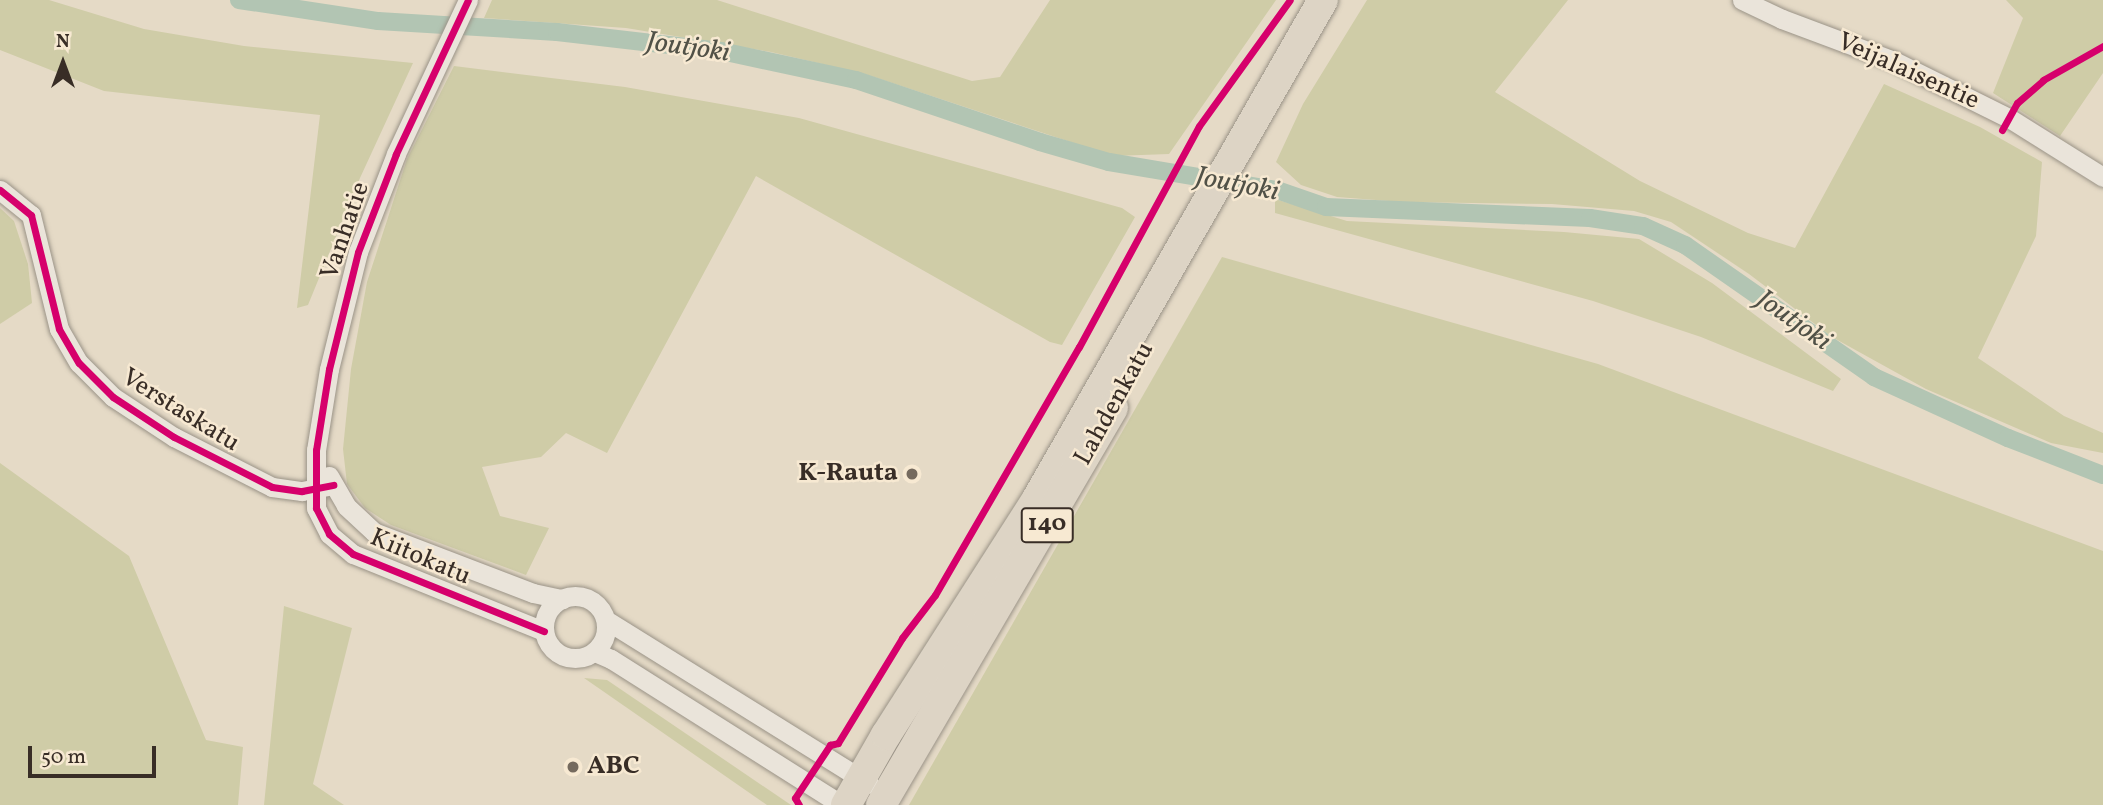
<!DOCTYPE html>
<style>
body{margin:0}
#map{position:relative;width:2103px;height:805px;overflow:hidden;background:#e5dac6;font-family:Vollkorn,serif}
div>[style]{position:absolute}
.green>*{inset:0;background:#cfcca7}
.canal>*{height:18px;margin:-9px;padding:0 9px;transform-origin:9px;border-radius:9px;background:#b2c5b3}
.roads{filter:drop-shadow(0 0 2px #9a9387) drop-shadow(0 0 2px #9a9387)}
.minor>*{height:19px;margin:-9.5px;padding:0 9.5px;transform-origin:9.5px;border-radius:9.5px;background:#eae4da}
.minor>.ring{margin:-9.5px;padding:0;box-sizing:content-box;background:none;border:19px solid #eae4da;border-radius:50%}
.primary>*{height:30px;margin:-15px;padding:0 15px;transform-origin:15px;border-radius:15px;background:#ddd4c5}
.cycleway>*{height:7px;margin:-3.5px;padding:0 3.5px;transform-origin:3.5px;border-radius:3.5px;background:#d6006c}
.dots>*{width:19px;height:19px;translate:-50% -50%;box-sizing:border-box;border:4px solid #f7e9d2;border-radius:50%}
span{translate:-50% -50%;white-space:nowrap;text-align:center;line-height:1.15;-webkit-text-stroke:5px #f7e9d2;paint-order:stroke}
.shield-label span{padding:2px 5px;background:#f7e9d2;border:2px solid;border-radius:5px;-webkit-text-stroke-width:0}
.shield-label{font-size:24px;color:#382d26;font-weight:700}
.street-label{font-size:26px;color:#382d26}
.poi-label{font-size:26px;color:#382d26;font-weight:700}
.right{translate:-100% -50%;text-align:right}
.left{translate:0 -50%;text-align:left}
.water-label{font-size:28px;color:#515147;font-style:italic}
.north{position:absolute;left:28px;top:28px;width:70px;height:70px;-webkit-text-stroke:5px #f7e9d2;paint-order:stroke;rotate:0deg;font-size:19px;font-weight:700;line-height:28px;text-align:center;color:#382d26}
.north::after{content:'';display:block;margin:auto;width:24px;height:32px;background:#382d26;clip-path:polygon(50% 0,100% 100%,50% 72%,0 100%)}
.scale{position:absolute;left:28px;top:746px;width:128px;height:32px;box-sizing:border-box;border:4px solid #382d26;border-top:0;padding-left:9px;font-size:21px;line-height:24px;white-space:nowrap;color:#382d26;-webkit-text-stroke:5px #f7e9d2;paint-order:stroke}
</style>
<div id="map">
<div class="green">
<div style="clip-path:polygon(0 0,49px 0,144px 29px,244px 46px,413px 63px,360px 178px,308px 305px,297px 308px,320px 115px,104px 91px,0 50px)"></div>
<div style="clip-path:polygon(492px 0,717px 0,972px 81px,1000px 77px,1050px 0,1276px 0,1169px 154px,1113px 156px,865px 74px,771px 52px,626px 28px,484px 18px)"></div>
<div style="clip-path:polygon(1367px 0,1568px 0,1495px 92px,1640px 181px,1748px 233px,1795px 248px,1884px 84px,1980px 127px,2042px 162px,2036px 236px,1978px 358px,2064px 416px,2103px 433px,2103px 453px,2051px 443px,1926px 389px,1832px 337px,1749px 274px,1671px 222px,1634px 211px,1552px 204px,1402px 202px,1337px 197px,1301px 185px,1276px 162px,1303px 104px)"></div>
<div style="clip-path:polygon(2006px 0,2103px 0,2103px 73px,2060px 136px,1993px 93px,2023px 18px)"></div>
<div style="clip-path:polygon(454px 66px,625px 87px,799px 118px,1122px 208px,1135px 217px,1062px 345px,1050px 342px,756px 176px,607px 453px,566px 433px,541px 457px,482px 467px,500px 516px,549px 528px,526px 575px,391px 525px,365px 508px,347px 484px,343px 449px,351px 369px,367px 282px,407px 159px)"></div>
<div style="clip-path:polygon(1275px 199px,1347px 221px,1564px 232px,1639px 239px,1712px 283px,1841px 379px,1833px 391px,1701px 337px,1593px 301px,1275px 213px)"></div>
<div style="clip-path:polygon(0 208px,14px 221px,28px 264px,32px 303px,0 324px)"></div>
<div style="clip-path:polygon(1222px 257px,1598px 364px,2103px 551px,2103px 805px,909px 805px)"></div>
<div style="clip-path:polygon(0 463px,129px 556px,206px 740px,243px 747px,238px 805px,0 805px)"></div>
<div style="clip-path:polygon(284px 606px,352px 628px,313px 784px,344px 805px,264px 805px)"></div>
<div style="clip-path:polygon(584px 678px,607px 680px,791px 805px,767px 805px)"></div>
</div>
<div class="canal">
<div style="left:239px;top:0;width:141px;rotate:8.6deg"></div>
<div style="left:378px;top:21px;width:179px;rotate:3.5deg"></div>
<div style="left:557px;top:32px;width:165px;rotate:6.6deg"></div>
<div style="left:721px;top:51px;width:138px;rotate:12.1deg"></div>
<div style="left:856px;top:80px;width:194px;rotate:18.6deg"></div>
<div style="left:1040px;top:142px;width:72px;rotate:16.2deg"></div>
<div style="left:1109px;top:162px;width:170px;rotate:9.5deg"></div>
<div style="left:1277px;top:190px;width:52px;rotate:19.1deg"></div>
<div style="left:1326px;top:207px;width:264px;rotate:2.4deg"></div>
<div style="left:1590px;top:218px;width:54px;rotate:8.6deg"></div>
<div style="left:1643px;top:226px;width:46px;rotate:24.3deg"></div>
<div style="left:1685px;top:245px;width:231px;rotate:34.9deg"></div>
<div style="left:1874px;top:377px;width:147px;rotate:24.5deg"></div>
<div style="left:2008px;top:438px;width:102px;rotate:21.3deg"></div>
</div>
<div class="roads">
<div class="minor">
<div style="left:468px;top:0;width:170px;rotate:115.1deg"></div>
<div style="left:396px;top:154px;width:105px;rotate:111.2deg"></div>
<div style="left:358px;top:252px;width:121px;rotate:103.9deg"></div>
<div style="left:329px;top:369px;width:82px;rotate:99.1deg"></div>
<div style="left:316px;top:450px;width:58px;rotate:90deg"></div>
<div style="left:316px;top:508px;width:29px;rotate:63deg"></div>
<div style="left:329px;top:534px;width:31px;rotate:40deg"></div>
<div style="left:353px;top:554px;width:206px;rotate:22deg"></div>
<div style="left:1742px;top:0;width:44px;rotate:25.4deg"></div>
<div style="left:1782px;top:19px;width:120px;rotate:20.6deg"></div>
<div style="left:1894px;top:61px;width:128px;rotate:26.4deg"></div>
<div style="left:2009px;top:118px;width:111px;rotate:32.1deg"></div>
<div style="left:0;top:190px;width:40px;rotate:39deg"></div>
<div style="left:31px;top:215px;width:117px;rotate:76.2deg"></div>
<div style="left:59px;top:329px;width:39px;rotate:60deg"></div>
<div style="left:79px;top:363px;width:48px;rotate:45deg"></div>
<div style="left:113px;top:397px;width:73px;rotate:33.3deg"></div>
<div style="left:174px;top:437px;width:110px;rotate:27deg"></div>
<div style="left:272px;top:487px;width:30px;rotate:8deg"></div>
<div style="left:302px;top:491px;width:32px;rotate:-11deg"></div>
<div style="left:329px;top:476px;width:34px;rotate:60deg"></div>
<div style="left:346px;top:506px;width:38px;rotate:43deg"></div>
<div style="left:374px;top:532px;width:170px;rotate:21deg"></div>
<div style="left:533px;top:593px;width:30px;rotate:12deg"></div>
<div class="ring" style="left:544px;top:596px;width:43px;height:43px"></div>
<div style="left:606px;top:620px;width:310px;rotate:31.9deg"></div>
<div style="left:595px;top:652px;width:17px;rotate:24deg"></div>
<div style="left:611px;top:659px;width:273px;rotate:32.3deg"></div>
</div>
<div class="primary">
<div style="left:846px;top:805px;width:81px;rotate:-60.3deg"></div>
<div style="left:886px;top:735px;width:282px;rotate:-57.4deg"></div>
<div style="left:1038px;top:497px;width:573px;rotate:-60.17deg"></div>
<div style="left:881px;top:805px;width:460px;rotate:-59.7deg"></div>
</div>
</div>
<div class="cycleway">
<div style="left:468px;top:0;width:170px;rotate:115.1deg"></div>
<div style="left:396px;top:154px;width:105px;rotate:111.2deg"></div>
<div style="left:358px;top:252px;width:121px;rotate:103.9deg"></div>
<div style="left:329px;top:369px;width:82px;rotate:99.1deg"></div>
<div style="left:316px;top:450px;width:58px;rotate:90deg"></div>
<div style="left:316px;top:508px;width:29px;rotate:63deg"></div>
<div style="left:329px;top:534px;width:31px;rotate:40deg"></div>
<div style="left:353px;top:554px;width:206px;rotate:22deg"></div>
<div style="left:2002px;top:130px;width:31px;rotate:-61deg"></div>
<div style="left:2017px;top:103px;width:35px;rotate:-41deg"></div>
<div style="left:2043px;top:80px;width:69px;rotate:-29.5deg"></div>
<div style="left:0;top:190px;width:40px;rotate:39deg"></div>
<div style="left:31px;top:215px;width:117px;rotate:76.2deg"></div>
<div style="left:59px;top:329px;width:39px;rotate:60deg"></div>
<div style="left:79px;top:363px;width:48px;rotate:45deg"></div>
<div style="left:113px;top:397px;width:73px;rotate:33.3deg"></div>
<div style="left:174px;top:437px;width:110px;rotate:27deg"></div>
<div style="left:272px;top:487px;width:30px;rotate:8deg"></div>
<div style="left:302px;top:491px;width:32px;rotate:-11deg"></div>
<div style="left:799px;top:805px;width:8px;rotate:-120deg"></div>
<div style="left:795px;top:798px;width:64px;rotate:-56.6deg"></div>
<div style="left:830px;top:745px;width:8px;rotate:-14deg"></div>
<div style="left:838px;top:743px;width:123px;rotate:-58.6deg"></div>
<div style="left:902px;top:638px;width:54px;rotate:-52.5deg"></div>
<div style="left:935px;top:595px;width:287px;rotate:-59.9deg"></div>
<div style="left:1079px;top:347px;width:251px;rotate:-61.5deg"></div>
<div style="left:1199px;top:126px;width:155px;rotate:-54.2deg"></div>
</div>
<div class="dots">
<div style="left:912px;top:474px;background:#756a5e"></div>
<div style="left:573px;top:767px;background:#756a5e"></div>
</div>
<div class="shield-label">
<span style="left:1047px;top:525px">140</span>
</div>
<div class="street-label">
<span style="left:1908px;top:72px;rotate:24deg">Veijalaisentie</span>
<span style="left:346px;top:231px;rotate:-71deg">Vanhatie</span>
<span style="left:1115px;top:404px;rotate:-61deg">Lahdenkatu</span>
<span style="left:180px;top:411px;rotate:32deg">Verstaskatu</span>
<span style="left:420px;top:558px;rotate:23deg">Kiitokatu</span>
</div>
<div class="poi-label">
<span class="right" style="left:898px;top:474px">K-Rauta</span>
<span class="left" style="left:587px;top:767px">ABC</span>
</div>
<div class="water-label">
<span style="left:688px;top:48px;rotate:8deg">Joutjoki</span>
<span style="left:1237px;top:185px;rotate:11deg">Joutjoki</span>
<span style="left:1793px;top:321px;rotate:35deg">Joutjoki</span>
</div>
<div class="north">N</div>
<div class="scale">50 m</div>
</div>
